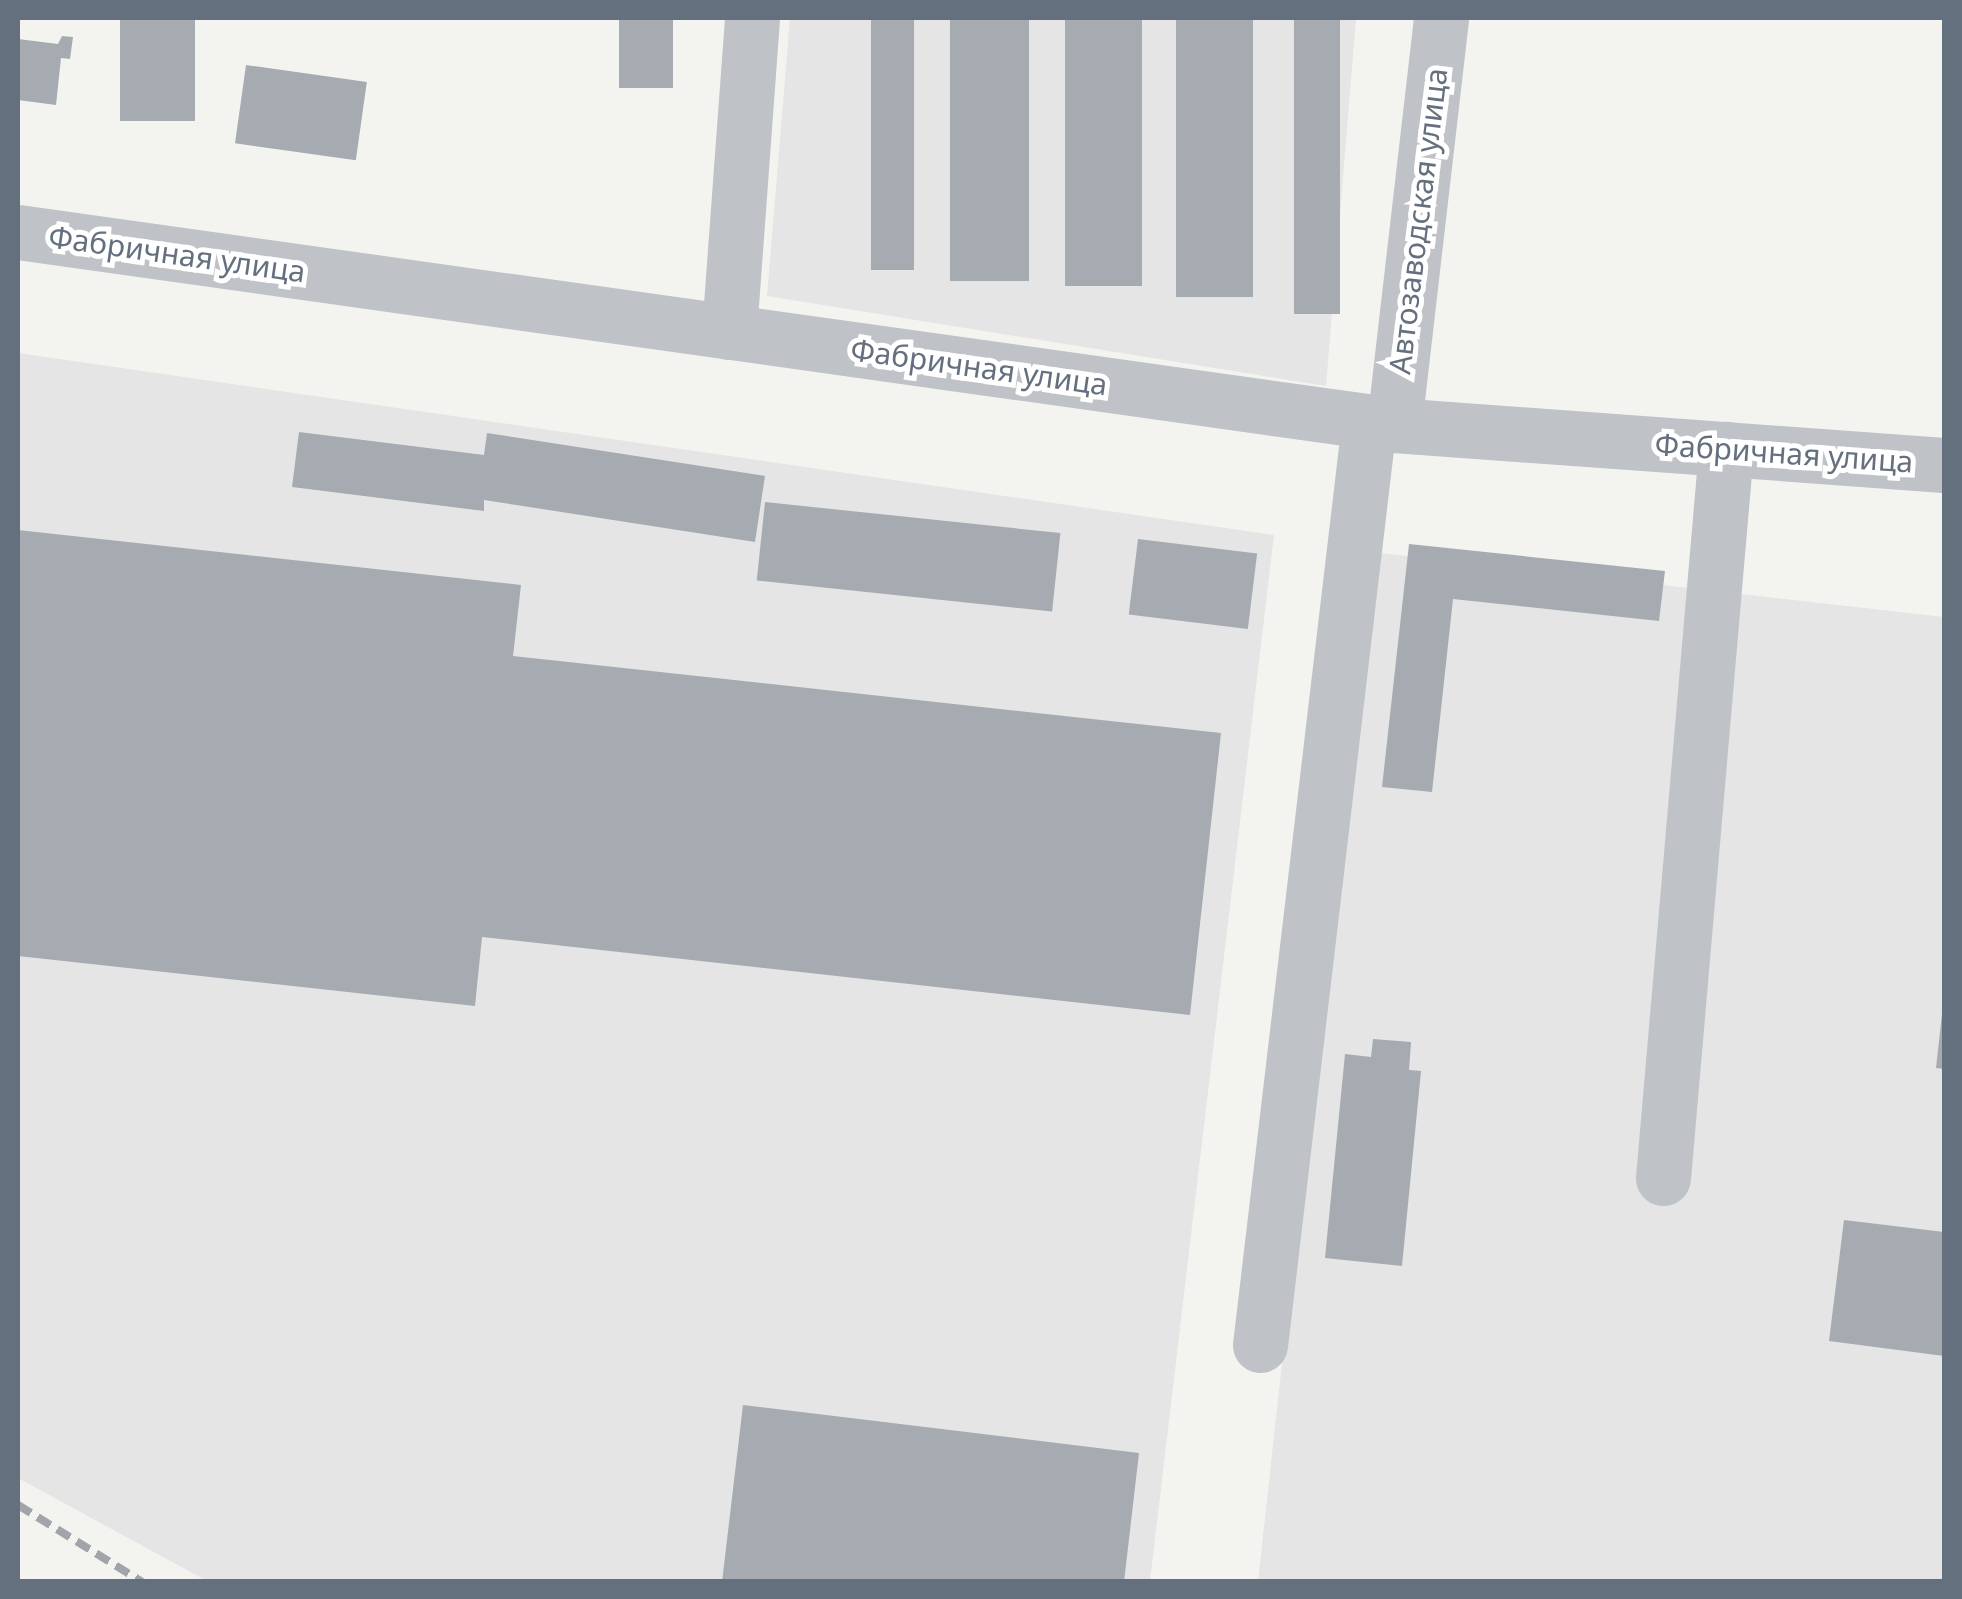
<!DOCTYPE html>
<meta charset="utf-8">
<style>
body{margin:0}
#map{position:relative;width:1962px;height:1599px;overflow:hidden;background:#f3f4f0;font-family:"Noto Sans",sans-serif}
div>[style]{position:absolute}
.built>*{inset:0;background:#e4e5e4}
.building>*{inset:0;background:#a6abb2;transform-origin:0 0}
.minor>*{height:55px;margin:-27.5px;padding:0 27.5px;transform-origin:27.5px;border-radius:27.5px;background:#bfc2c6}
.rail>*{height:8px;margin-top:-4px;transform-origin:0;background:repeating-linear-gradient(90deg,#a1a5aa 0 15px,transparent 0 23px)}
span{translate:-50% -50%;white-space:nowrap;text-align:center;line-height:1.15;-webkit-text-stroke:10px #fff;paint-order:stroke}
.street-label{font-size:30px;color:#65707f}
.frame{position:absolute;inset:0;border:20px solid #65707f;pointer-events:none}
</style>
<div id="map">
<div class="built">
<div style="clip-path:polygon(790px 18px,1356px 18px,1326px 386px,767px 296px)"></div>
<div style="clip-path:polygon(18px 353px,1274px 535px,1150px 1581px,207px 1581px,18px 1478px)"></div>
<div style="clip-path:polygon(1371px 552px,1944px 617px,1944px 1581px,1258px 1582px)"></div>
</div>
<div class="building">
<div style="left:120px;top:18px;width:75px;height:103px"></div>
<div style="left:619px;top:18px;width:54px;height:70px"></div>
<div style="left:871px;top:18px;width:43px;height:252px"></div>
<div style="left:950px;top:18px;width:79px;height:263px"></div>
<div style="left:1065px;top:18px;width:77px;height:268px"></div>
<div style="left:1176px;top:18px;width:77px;height:279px"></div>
<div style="left:1294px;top:18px;width:46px;height:296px"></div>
<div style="clip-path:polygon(62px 36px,73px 37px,70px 59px,61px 58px,56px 105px,18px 100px,18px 39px,58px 44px)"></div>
<div style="left:246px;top:65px;width:122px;height:79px;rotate:8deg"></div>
<div style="clip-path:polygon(299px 432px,484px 455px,487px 433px,765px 476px,755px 542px,484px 500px,484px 511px,292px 487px)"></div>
<div style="left:765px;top:502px;width:297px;height:79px;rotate:6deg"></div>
<div style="clip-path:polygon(18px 530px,521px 585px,513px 656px,1221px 733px,1190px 1015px,482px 937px,475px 1006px,18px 956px)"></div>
<div style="left:1138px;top:539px;width:120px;height:76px;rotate:7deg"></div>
<div style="clip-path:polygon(1409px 544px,1665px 571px,1659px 621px,1453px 599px,1432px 792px,1382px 787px)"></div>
<div style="clip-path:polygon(1942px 1014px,1944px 1014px,1944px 1069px,1936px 1068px)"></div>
<div style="clip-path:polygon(1373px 1039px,1411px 1042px,1409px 1070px,1421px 1071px,1402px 1266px,1325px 1258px,1345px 1054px,1371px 1057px)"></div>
<div style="clip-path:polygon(1844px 1220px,1944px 1232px,1944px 1356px,1829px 1341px)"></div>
<div style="clip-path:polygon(743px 1405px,1139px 1453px,1124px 1582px,722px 1582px)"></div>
</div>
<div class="minor">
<div style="left:18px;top:232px;width:1389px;rotate:7.98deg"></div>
<div style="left:1394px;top:425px;width:551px;rotate:4.16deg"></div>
<div style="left:729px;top:332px;width:315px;rotate:-85.8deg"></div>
<div style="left:1394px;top:425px;width:410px;rotate:-83.4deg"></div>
<div style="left:1663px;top:1178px;width:732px;rotate:-85.06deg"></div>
<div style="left:1260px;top:1345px;width:929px;rotate:-83.26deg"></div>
</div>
<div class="rail">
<div style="left:18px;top:1505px;width:146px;rotate:31.8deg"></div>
</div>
<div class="street-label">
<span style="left:1418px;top:221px;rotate:-83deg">Автозаводская улица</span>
<span style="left:177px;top:254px;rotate:8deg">Фабричная улица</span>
<span style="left:979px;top:367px;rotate:8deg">Фабричная улица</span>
<span style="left:1784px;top:453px;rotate:4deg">Фабричная улица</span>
</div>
<div class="frame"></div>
</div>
